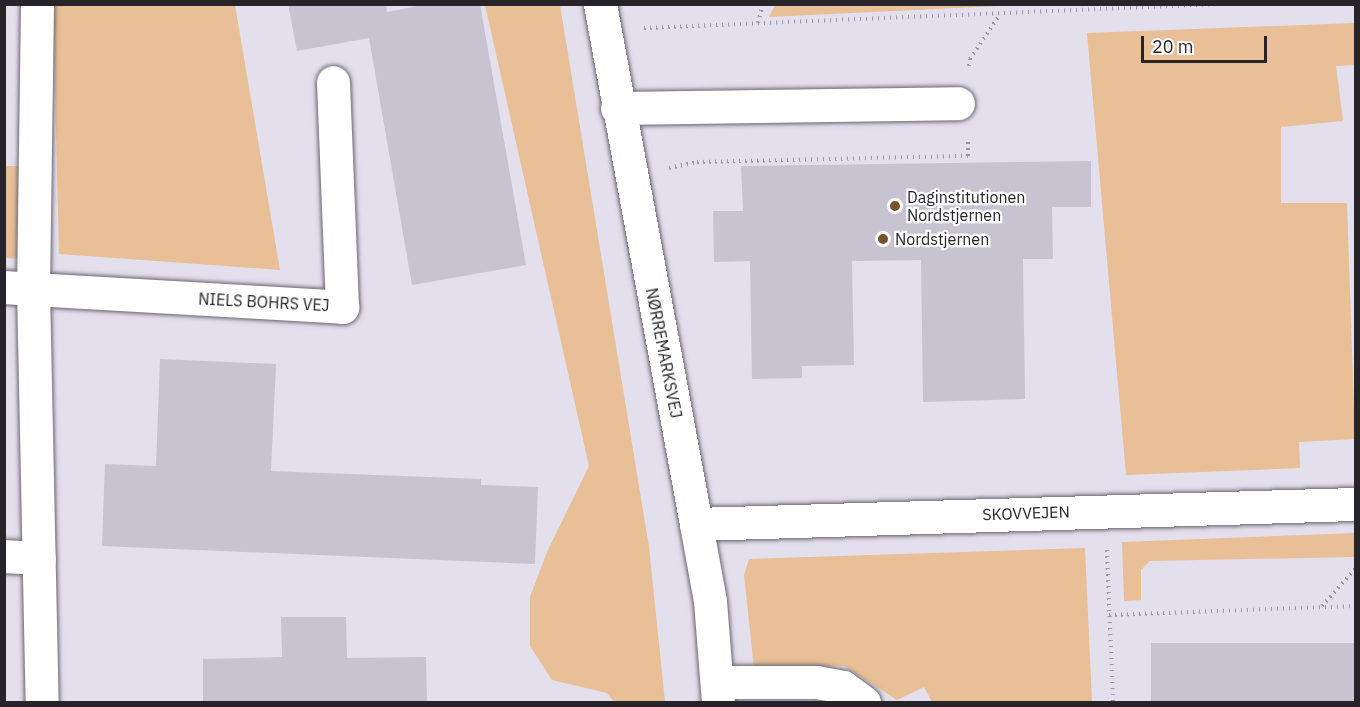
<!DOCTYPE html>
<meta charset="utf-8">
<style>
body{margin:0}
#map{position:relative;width:1360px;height:707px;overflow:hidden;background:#e4dfec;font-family:"IBM Plex Sans",sans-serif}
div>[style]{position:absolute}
.green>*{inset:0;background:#e8bf97}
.building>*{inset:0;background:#c8c3d0;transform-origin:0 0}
.path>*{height:4px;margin-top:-2px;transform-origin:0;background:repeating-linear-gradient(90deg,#9a96a0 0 1.5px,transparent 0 6px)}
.roads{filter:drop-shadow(0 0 2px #6a6671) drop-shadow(0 0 2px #6a6671)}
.minor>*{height:33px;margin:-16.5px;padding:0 16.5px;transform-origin:16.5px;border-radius:16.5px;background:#fff}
.dots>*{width:16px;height:16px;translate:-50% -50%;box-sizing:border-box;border:3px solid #fff;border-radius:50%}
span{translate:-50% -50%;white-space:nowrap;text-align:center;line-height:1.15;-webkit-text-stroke:4.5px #fff;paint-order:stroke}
.poi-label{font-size:16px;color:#262429}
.left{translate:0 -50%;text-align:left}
.street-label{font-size:16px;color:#262429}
.frame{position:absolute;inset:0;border:6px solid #262429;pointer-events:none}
.scale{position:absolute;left:1141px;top:36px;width:126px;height:27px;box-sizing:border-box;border:3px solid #262429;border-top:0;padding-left:8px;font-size:18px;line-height:21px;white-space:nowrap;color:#262429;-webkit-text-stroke:4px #fff;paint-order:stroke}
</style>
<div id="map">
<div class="green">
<div style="clip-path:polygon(776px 4px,1020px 4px,1020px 5px,769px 17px)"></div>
<div style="clip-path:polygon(53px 5px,235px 5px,280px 270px,59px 254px)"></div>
<div style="clip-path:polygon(485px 5px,560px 5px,649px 547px,665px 702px,614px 702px,607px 693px,552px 680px,530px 646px,530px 597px,547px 552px,589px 466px)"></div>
<div style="clip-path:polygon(1355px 23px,1355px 65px,1336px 66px,1343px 121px,1281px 127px,1281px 203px,1347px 203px,1355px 439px,1299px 442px,1300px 468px,1126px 475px,1087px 33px)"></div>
<div style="clip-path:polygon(4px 166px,22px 166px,26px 259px,5px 258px)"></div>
<div style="clip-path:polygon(1355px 533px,1355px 557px,1150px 561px,1141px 570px,1141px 600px,1124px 601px,1122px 542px)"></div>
<div style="clip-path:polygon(1085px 548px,1092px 702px,932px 702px,924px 687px,897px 700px,844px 666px,754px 668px,744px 575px,749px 559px)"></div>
</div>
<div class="building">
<div style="clip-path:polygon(288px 4px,386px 4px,387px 12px,428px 4px,480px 4px,526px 265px,412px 285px,369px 38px,297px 51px)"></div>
<div style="clip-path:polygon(1091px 161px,1091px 207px,1052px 207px,1053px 259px,1023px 259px,1025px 399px,923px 402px,921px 260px,852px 261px,854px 365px,802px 366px,802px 378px,752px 379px,750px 261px,714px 262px,713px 211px,743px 211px,741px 166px)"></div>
<div style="clip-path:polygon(160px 359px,276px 364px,271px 471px,481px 479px,481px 485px,538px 487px,535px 564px,102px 546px,105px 464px,156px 466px)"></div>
<div style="clip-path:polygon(281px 617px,346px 617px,347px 658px,426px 657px,427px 702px,203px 702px,203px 659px,282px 657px)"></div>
<div style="left:1356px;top:643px;width:59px;height:205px;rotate:90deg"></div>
</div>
<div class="path">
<div style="left:758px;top:23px;width:20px;rotate:-75deg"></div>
<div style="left:644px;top:28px;width:577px;rotate:-2.38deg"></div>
<div style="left:969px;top:66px;width:7px;rotate:-82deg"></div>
<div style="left:970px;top:59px;width:54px;rotate:-56.3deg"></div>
<div style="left:669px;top:168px;width:29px;rotate:-12deg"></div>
<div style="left:697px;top:162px;width:271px;rotate:-1.3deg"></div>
<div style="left:968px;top:156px;width:16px;rotate:-90deg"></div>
<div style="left:1107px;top:550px;width:152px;rotate:87.7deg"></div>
<div style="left:1322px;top:606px;width:51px;rotate:-48.2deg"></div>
<div style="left:1109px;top:615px;width:247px;rotate:-2.1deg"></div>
</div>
<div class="roads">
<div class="minor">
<div style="left:37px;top:4px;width:285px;rotate:90.8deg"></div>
<div style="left:33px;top:289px;width:310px;rotate:3.3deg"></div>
<div style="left:342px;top:307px;width:225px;rotate:-92.3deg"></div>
<div style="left:600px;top:4px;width:529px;rotate:79.54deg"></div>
<div style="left:696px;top:524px;width:78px;rotate:79.7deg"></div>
<div style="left:710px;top:601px;width:101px;rotate:85.5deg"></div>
<div style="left:617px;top:108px;width:341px;rotate:-0.8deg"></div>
<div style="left:4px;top:287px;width:29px;rotate:4deg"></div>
<div style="left:33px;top:289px;width:413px;rotate:88.8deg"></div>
<div style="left:696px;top:524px;width:660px;rotate:-1.74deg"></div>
<div style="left:4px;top:556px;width:35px;rotate:3deg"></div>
<div style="left:717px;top:682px;width:99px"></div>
<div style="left:816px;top:682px;width:27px;rotate:10deg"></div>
<div style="left:843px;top:687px;width:26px;rotate:36deg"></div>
</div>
</div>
<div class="dots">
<div style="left:895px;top:206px;background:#77532d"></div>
<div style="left:883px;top:239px;background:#77532d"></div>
</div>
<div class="poi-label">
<span class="left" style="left:907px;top:206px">Daginstitutionen<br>Nordstjernen</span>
<span class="left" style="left:895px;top:239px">Nordstjernen</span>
</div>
<div class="street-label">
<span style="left:264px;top:302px;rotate:3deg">NIELS BOHRS VEJ</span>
<span style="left:664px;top:353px;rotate:79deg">NØRREMARKSVEJ</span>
<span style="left:1026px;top:513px;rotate:-2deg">SKOVVEJEN</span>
</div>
<div class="frame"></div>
<div class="scale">20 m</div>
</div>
